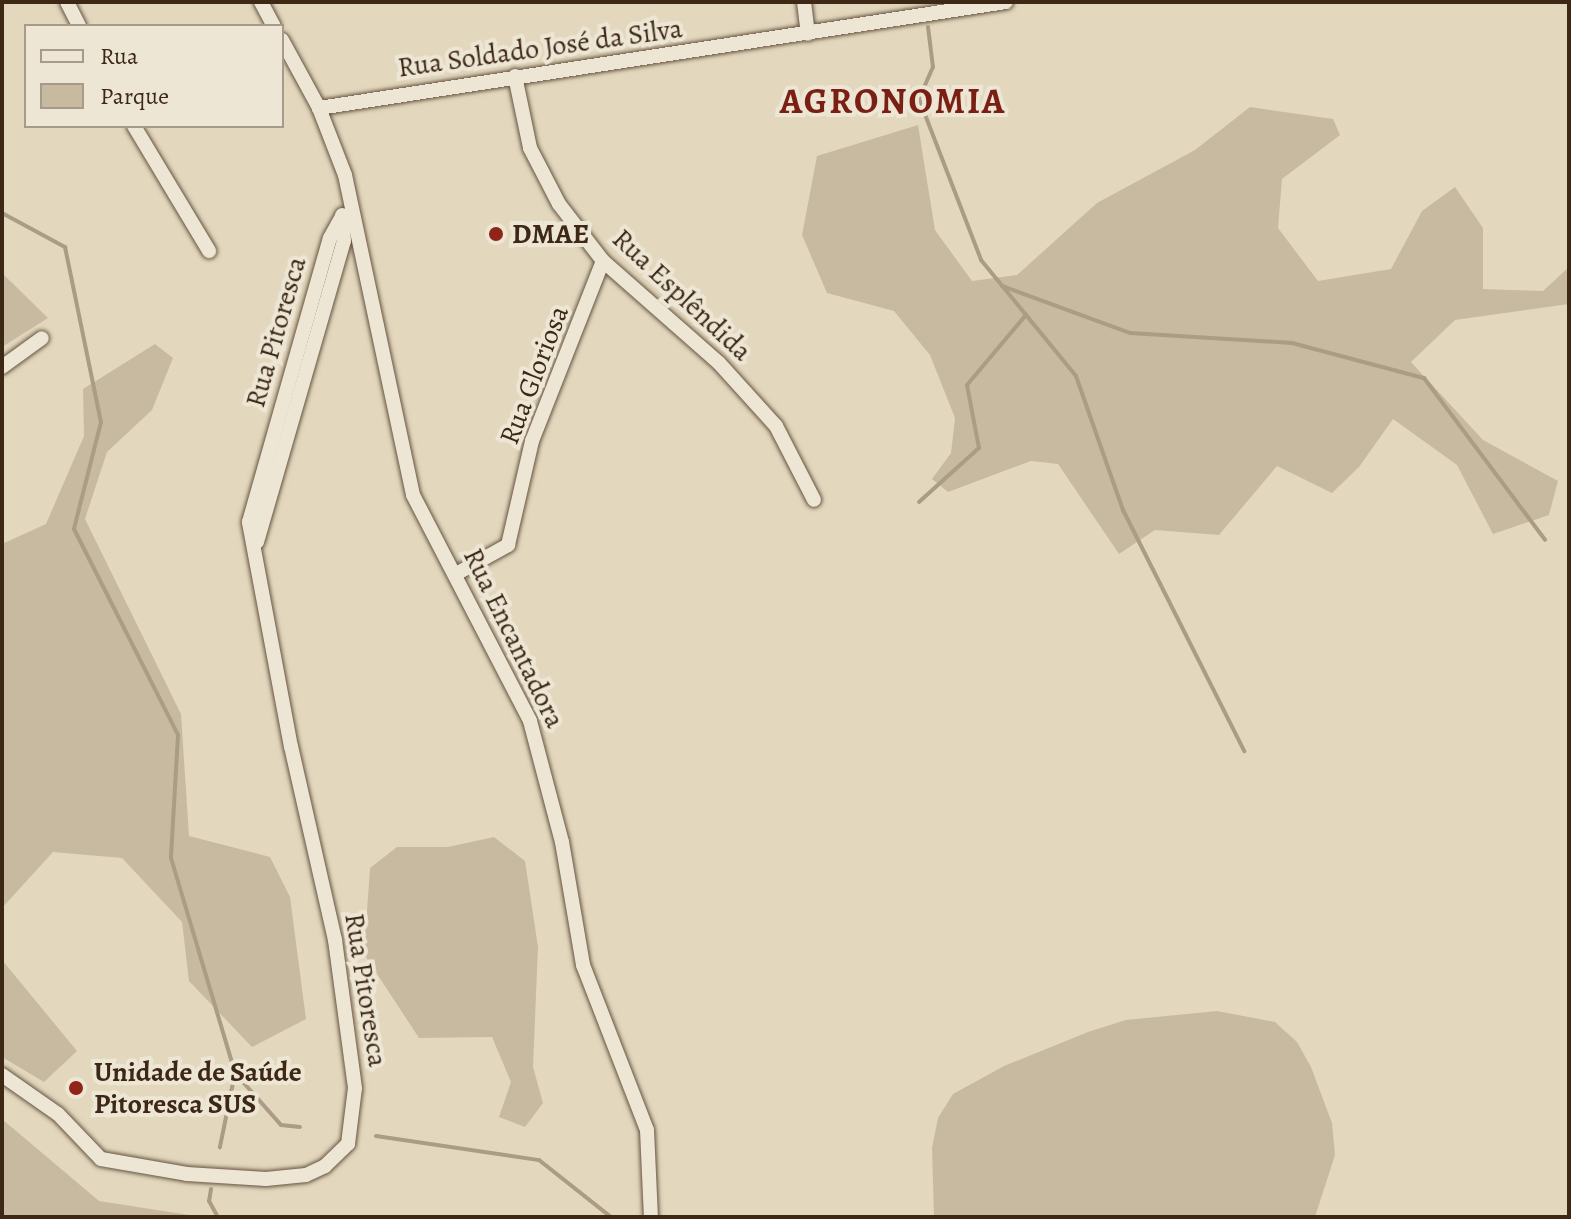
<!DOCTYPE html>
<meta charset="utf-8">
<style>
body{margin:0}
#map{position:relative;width:1571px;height:1219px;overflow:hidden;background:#e3d8be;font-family:Alegreya,serif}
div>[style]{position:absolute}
.green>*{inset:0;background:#c7baa1}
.stream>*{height:4px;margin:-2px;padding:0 2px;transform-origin:2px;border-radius:2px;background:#ab9c85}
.roads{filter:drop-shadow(0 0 2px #665440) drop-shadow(0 0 2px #665440)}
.minor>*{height:14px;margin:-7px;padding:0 7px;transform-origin:7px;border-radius:7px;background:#ede6d5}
.dots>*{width:22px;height:22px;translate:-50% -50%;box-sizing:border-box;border:4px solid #ede6d5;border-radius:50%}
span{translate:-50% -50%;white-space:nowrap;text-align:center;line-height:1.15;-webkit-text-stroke:8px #ede6d5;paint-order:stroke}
.street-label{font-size:28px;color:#3d2816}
.poi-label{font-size:28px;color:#3d2816;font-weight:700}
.left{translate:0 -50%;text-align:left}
.district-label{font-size:36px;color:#7a1f14;font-weight:700;letter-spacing:2px}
.frame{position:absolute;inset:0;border:4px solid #3d2816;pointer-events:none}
.legend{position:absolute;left:24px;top:24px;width:260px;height:104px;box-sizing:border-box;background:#ede6d5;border:2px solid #a79a89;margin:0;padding:10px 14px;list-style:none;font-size:24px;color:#3d2816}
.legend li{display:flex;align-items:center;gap:16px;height:40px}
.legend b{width:40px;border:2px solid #a79a89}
</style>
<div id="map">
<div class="green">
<div style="clip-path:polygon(1250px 107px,1333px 119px,1340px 135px,1282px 179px,1278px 228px,1318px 281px,1391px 269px,1422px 211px,1455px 187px,1483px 228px,1483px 289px,1543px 291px,1569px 267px,1569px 304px,1455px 320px,1411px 362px,1483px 440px,1558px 481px,1549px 515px,1493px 534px,1457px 465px,1393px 419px,1359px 467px,1332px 493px,1277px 466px,1219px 535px,1155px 530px,1119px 554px,1058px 464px,1031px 461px,948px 492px,932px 479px,951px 453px,955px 418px,930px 355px,894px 311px,827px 293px,802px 235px,817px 156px,918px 125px,935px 230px,972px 281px,1017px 275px,1097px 203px,1195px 150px)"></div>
<div style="clip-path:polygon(2px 273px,48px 318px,2px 347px)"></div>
<div style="clip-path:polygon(155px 344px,173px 358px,152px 410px,107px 452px,85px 519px,181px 714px,189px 836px,270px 857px,290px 897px,306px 1019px,252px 1047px,189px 981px,182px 922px,122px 858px,53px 852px,2px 908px,2px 544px,46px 524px,84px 436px,83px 389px)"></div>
<div style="clip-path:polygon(494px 837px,525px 861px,538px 947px,533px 1067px,543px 1103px,525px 1127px,499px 1117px,511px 1082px,492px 1037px,419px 1038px,364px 954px,370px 868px,397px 847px,448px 847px)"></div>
<div style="clip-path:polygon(2px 960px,77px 1051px,44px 1082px,2px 1057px)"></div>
<div style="clip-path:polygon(1217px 1011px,1275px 1022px,1297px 1042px,1311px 1067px,1332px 1123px,1335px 1155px,1315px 1217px,934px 1217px,932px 1148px,938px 1118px,953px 1094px,1004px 1066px,1088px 1032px,1126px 1020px)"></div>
<div style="clip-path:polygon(2px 1119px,99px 1201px,202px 1217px,2px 1217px)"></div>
</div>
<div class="stream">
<div style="left:928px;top:27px;width:40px;rotate:82.9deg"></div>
<div style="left:933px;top:67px;width:35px;rotate:114deg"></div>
<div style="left:919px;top:99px;width:173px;rotate:68.9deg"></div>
<div style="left:981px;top:260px;width:150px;rotate:50.7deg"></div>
<div style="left:1076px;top:376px;width:142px;rotate:70.7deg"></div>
<div style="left:1123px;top:510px;width:270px;rotate:63.3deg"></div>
<div style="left:2px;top:213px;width:72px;rotate:28.4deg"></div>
<div style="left:65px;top:247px;width:179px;rotate:78.4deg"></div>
<div style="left:101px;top:422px;width:110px;rotate:104.2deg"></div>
<div style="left:74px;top:529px;width:231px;rotate:63.2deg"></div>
<div style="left:178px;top:735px;width:123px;rotate:93.3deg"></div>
<div style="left:171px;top:858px;width:224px;rotate:73.4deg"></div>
<div style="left:235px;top:1073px;width:76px;rotate:101.5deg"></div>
<div style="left:1002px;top:286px;width:136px;rotate:20.2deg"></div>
<div style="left:1130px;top:333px;width:162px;rotate:3.5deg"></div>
<div style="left:1292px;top:343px;width:137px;rotate:14.9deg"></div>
<div style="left:1424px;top:378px;width:202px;rotate:53.2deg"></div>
<div style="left:919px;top:502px;width:81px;rotate:-42deg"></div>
<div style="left:979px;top:448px;width:64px;rotate:-100.8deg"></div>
<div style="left:967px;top:385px;width:92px;rotate:-49.9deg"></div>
<div style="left:235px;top:1073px;width:69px;rotate:48.5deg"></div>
<div style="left:281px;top:1125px;width:19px;rotate:6deg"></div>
<div style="left:376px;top:1136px;width:165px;rotate:8.4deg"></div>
<div style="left:539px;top:1160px;width:92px;rotate:38.4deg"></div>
<div style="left:211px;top:1189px;width:12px;rotate:99deg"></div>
<div style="left:209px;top:1201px;width:18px;rotate:61deg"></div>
</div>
<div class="roads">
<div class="minor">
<div style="left:67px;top:2px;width:27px;rotate:63deg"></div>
<div style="left:261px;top:2px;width:27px;rotate:62deg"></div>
<div style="left:804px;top:2px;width:32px;rotate:83deg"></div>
<div style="left:282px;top:40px;width:77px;rotate:61.4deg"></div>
<div style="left:319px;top:108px;width:72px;rotate:68.8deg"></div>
<div style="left:345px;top:175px;width:327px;rotate:78deg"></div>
<div style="left:413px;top:495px;width:254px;rotate:62.6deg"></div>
<div style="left:530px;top:721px;width:125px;rotate:75.2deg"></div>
<div style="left:562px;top:842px;width:125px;rotate:80.3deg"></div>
<div style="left:583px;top:965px;width:177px;rotate:68.8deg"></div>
<div style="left:647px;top:1130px;width:87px;rotate:87.4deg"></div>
<div style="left:515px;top:76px;width:74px;rotate:78.2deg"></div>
<div style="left:530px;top:148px;width:63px;rotate:62.6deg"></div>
<div style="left:559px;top:204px;width:72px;rotate:52.3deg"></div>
<div style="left:603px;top:261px;width:154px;rotate:41.3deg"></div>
<div style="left:719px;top:363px;width:85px;rotate:47.9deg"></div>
<div style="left:776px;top:426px;width:83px;rotate:62.8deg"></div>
<div style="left:319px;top:108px;width:695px;rotate:-8.77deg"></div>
<div style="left:134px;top:126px;width:146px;rotate:59deg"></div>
<div style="left:2px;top:367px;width:49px;rotate:-35.9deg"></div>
<div style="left:257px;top:542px;width:313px;rotate:-73.9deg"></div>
<div style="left:344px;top:241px;width:26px;rotate:-94deg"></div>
<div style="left:456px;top:574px;width:60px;rotate:-29.1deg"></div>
<div style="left:508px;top:545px;width:107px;rotate:-77deg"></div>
<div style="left:532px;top:441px;width:193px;rotate:-68.5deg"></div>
<div style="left:2px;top:1075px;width:68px;rotate:34.9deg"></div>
<div style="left:58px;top:1114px;width:62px;rotate:46.3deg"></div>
<div style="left:101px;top:1159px;width:87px;rotate:9.9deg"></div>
<div style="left:187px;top:1174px;width:79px;rotate:3.6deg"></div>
<div style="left:266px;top:1179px;width:40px;rotate:-5.7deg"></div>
<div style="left:306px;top:1175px;width:21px;rotate:-25deg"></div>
<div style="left:325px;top:1166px;width:32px;rotate:-44deg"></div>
<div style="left:348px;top:1144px;width:56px;rotate:-82.9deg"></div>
<div style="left:355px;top:1088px;width:149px;rotate:-97.7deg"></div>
<div style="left:335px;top:940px;width:198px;rotate:-102.8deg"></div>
<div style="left:291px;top:747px;width:229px;rotate:-100.6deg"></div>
<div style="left:249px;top:522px;width:295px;rotate:-74.1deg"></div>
<div style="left:330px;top:238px;width:25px;rotate:-61deg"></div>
</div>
</div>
<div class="dots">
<div style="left:496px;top:234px;background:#8f2418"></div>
<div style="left:76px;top:1088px;background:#8f2418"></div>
</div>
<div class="street-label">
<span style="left:540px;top:48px;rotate:-8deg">Rua Soldado José da Silva</span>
<span style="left:682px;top:295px;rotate:43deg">Rua Esplêndida</span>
<span style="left:276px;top:332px;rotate:-74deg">Rua Pitoresca</span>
<span style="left:534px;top:375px;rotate:-69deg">Rua Gloriosa</span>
<span style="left:514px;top:638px;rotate:64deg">Rua Encantadora</span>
<span style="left:366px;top:990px;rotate:81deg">Rua Pitoresca</span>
</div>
<div class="poi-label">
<span class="left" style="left:512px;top:234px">DMAE</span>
<span class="left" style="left:94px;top:1088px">Unidade de Saúde<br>Pitoresca SUS</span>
</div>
<div class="district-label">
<span style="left:893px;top:101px">AGRONOMIA</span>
</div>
<div class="frame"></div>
<ul class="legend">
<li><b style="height:10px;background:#ede6d5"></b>Rua</li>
<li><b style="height:22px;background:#c7baa1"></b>Parque</li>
</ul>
</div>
